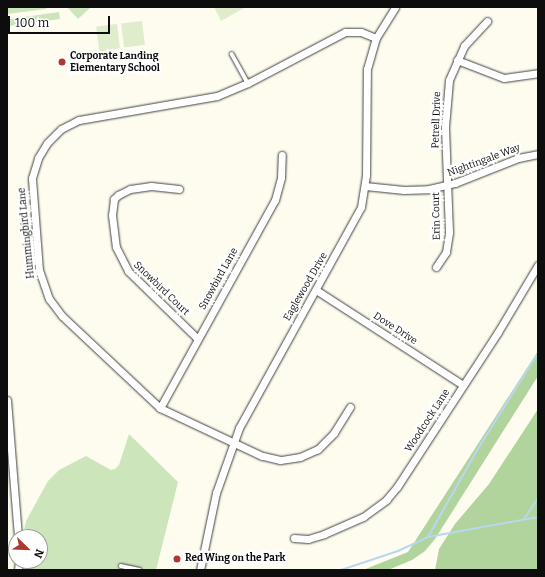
<!DOCTYPE html>
<style>
body{margin:0}
#map{position:relative;width:545px;height:577px;overflow:hidden;background:#fdfcef;font-family:Bitter,serif}
div>[style]{position:absolute}
.green>*{inset:0;background:#cde5bb;transform-origin:0 0}
.forest>*{inset:0;background:#b1d49c}
.pitch>*{inset:0;background:#dfedcc;transform-origin:0 0}
.stream>*{height:2px;margin:-1px;padding:0 1px;transform-origin:1px;border-radius:1px;background:#b8d7f0}
.roads{filter:drop-shadow(0 0 1px #404040) drop-shadow(0 0 1px #404040)}
.service>*{height:3.5px;margin:-1.75px;padding:0 1.75px;transform-origin:1.75px;border-radius:1.75px;background:#fff}
.minor>*{height:7px;margin:-3.5px;padding:0 3.5px;transform-origin:3.5px;border-radius:3.5px;background:#fff}
.dots>*{width:11px;height:11px;translate:-50% -50%;box-sizing:border-box;border:2px solid #fff;border-radius:50%}
span{translate:-50% -50%;white-space:nowrap;text-align:center;line-height:1.15;-webkit-text-stroke:4px #fff;paint-order:stroke}
.poi-label{font-size:10px;color:#0d0d0d;font-weight:700}
.left{translate:0 -50%;text-align:left}
.street-label{font-size:10px;color:#0d0d0d}
.frame{position:absolute;inset:0;border:8px solid #0d0d0d;pointer-events:none}
.north{position:absolute;left:8px;top:529px;width:40px;height:40px;box-sizing:border-box;background:#fff;border:1px solid #9e9e9e;border-radius:50%;rotate:113deg;font-size:11px;font-weight:700;line-height:16px;text-align:center;color:#0d0d0d}
.north::after{content:'';display:block;margin:auto;width:14px;height:18px;background:#b03632;clip-path:polygon(50% 0,100% 100%,50% 72%,0 100%)}
.scale{position:absolute;left:8px;top:16px;width:102px;height:18px;box-sizing:border-box;border:2px solid #0d0d0d;border-top:0;padding-left:5px;font-size:12px;line-height:14px;white-space:nowrap;color:#0d0d0d;-webkit-text-stroke:3px #fff;paint-order:stroke}
</style>
<div id="map">
<div class="green">
<div style="clip-path:polygon(7px 7px,46px 7px,46px 9px,7px 14px)"></div>
<div style="clip-path:polygon(67px 7px,91px 7px,78px 19px)"></div>
<div style="left:59px;top:12px;width:7px;height:53px;rotate:82deg"></div>
<div style="clip-path:polygon(129px 434px,178px 482px,156px 570px,22px 570px,22px 561px,40px 561px,40px 537px,23px 535px,26px 521px,48px 481px,59px 470px,86px 456px,111px 470px,115px 469px,119px 465px)"></div>
</div>
<div class="forest">
<div style="clip-path:polygon(538px 351px,538px 376px,435px 539px,425px 551px,412px 560px,388px 570px,363px 570px,408px 552px)"></div>
<div style="clip-path:polygon(538px 409px,538px 570px,435px 570px,439px 549px,455px 524px,489px 484px)"></div>
</div>
<div class="pitch">
<div style="clip-path:polygon(214px 7px,246px 7px,221px 21px)"></div>
<div style="left:142px;top:21px;width:24px;height:21px;rotate:83deg"></div>
<div style="left:117px;top:24px;width:25px;height:21px;rotate:83deg"></div>
</div>
<div class="stream">
<div style="left:524px;top:519px;width:25px;rotate:-56deg"></div>
<div style="left:428px;top:537px;width:103px;rotate:-60.5deg"></div>
<div style="left:479px;top:447px;width:111px;rotate:-57.9deg"></div>
<div style="left:341px;top:570px;width:60px;rotate:-18.4deg"></div>
<div style="left:398px;top:551px;width:33px;rotate:-25deg"></div>
<div style="left:428px;top:537px;width:112px;rotate:-10.3deg"></div>
</div>
<div class="roads">
<div class="service">
<div style="left:232px;top:54px;width:33px;rotate:61deg"></div>
<div style="left:121px;top:566px;width:19px;rotate:12deg"></div>
</div>
<div class="minor">
<div style="left:457px;top:60px;width:50px;rotate:21deg"></div>
<div style="left:504px;top:78px;width:34px;rotate:-8deg"></div>
<div style="left:365px;top:186px;width:39px;rotate:6deg"></div>
<div style="left:404px;top:190px;width:25px;rotate:-2deg"></div>
<div style="left:429px;top:189px;width:27px;rotate:-13deg"></div>
<div style="left:455px;top:183px;width:68px;rotate:-21.6deg"></div>
<div style="left:518px;top:158px;width:20px;rotate:-11deg"></div>
<div style="left:179px;top:189px;width:28px;rotate:-174deg"></div>
<div style="left:151px;top:186px;width:21px;rotate:172deg"></div>
<div style="left:130px;top:189px;width:13px;rotate:153deg"></div>
<div style="left:118px;top:195px;width:6px;rotate:135deg"></div>
<div style="left:114px;top:199px;width:16px;rotate:97deg"></div>
<div style="left:112px;top:215px;width:32px;rotate:83deg"></div>
<div style="left:116px;top:247px;width:27px;rotate:63deg"></div>
<div style="left:128px;top:271px;width:96px;rotate:44.2deg"></div>
<div style="left:436px;top:267px;width:18px;rotate:-56deg"></div>
<div style="left:446px;top:252px;width:20px;rotate:-81deg"></div>
<div style="left:449px;top:232px;width:105px;rotate:-92.2deg"></div>
<div style="left:445px;top:127px;width:47px;rotate:-85.1deg"></div>
<div style="left:449px;top:80px;width:37px;rotate:-66deg"></div>
<div style="left:464px;top:46px;width:34px;rotate:-47deg"></div>
<div style="left:316px;top:290px;width:175px;rotate:32.9deg"></div>
<div style="left:7px;top:400px;width:137px;rotate:85.4deg"></div>
<div style="left:350px;top:407px;width:31px;rotate:122deg"></div>
<div style="left:334px;top:433px;width:23px;rotate:135deg"></div>
<div style="left:318px;top:449px;width:20px;rotate:156deg"></div>
<div style="left:300px;top:457px;width:20px;rotate:171deg"></div>
<div style="left:280px;top:460px;width:18px;rotate:-167deg"></div>
<div style="left:262px;top:456px;width:113px;rotate:-154.8deg"></div>
<div style="left:160px;top:408px;width:134px;rotate:-136.8deg"></div>
<div style="left:62px;top:316px;width:21px;rotate:-127deg"></div>
<div style="left:49px;top:299px;width:31px;rotate:-109deg"></div>
<div style="left:39px;top:270px;width:92px;rotate:-94.4deg"></div>
<div style="left:32px;top:178px;width:21px;rotate:-73deg"></div>
<div style="left:38px;top:158px;width:17px;rotate:-59deg"></div>
<div style="left:47px;top:143px;width:20px;rotate:-45deg"></div>
<div style="left:61px;top:129px;width:20px;rotate:-27deg"></div>
<div style="left:79px;top:120px;width:140px;rotate:-9.9deg"></div>
<div style="left:217px;top:96px;width:34px;rotate:-23deg"></div>
<div style="left:248px;top:83px;width:110px;rotate:-27.7deg"></div>
<div style="left:345px;top:32px;width:16px"></div>
<div style="left:361px;top:32px;width:16px;rotate:22deg"></div>
<div style="left:160px;top:408px;width:238px;rotate:-61.1deg"></div>
<div style="left:275px;top:200px;width:23px;rotate:-75deg"></div>
<div style="left:281px;top:178px;width:23px;rotate:-88deg"></div>
<div style="left:294px;top:538px;width:14px;rotate:4deg"></div>
<div style="left:308px;top:539px;width:17px;rotate:-17deg"></div>
<div style="left:324px;top:534px;width:43px;rotate:-23.6deg"></div>
<div style="left:363px;top:517px;width:29px;rotate:-36deg"></div>
<div style="left:386px;top:500px;width:17px;rotate:-50deg"></div>
<div style="left:397px;top:487px;width:185px;rotate:-56.9deg"></div>
<div style="left:498px;top:332px;width:78px;rotate:-59.2deg"></div>
<div style="left:18px;top:570px;width:9px;rotate:-84deg"></div>
<div style="left:200px;top:570px;width:79px;rotate:-78.3deg"></div>
<div style="left:216px;top:493px;width:69px;rotate:-70.5deg"></div>
<div style="left:239px;top:428px;width:252px;rotate:-61.1deg"></div>
<div style="left:361px;top:207px;width:32px;rotate:-81deg"></div>
<div style="left:366px;top:175px;width:106px;rotate:-89.5deg"></div>
<div style="left:367px;top:69px;width:32px;rotate:-74deg"></div>
<div style="left:376px;top:38px;width:36px;rotate:-58deg"></div>
</div>
</div>
<div class="dots">
<div style="left:62px;top:62px;background:#b03632"></div>
<div style="left:177px;top:559px;background:#b03632"></div>
</div>
<div class="poi-label">
<span class="left" style="left:70px;top:62px">Corporate Landing<br>Elementary School</span>
<span class="left" style="left:185px;top:559px">Red Wing on the Park</span>
</div>
<div class="street-label">
<span style="left:437px;top:120px;rotate:-88deg">Petrell Drive</span>
<span style="left:484px;top:161px;rotate:-20deg">Nightingale Way</span>
<span style="left:437px;top:216px;rotate:-91deg">Erin Court</span>
<span style="left:27px;top:233px;rotate:-96deg">Hummingbird Lane</span>
<span style="left:219px;top:279px;rotate:-61deg">Snowbird Lane</span>
<span style="left:306px;top:287px;rotate:-60deg">Eaglewood Drive</span>
<span style="left:161px;top:289px;rotate:44deg">Snowbird Court</span>
<span style="left:395px;top:329px;rotate:33deg">Dove Drive</span>
<span style="left:428px;top:421px;rotate:-57deg">Woodcock Lane</span>
</div>
<div class="frame"></div>
<div class="north">N</div>
<div class="scale">100 m</div>
</div>
